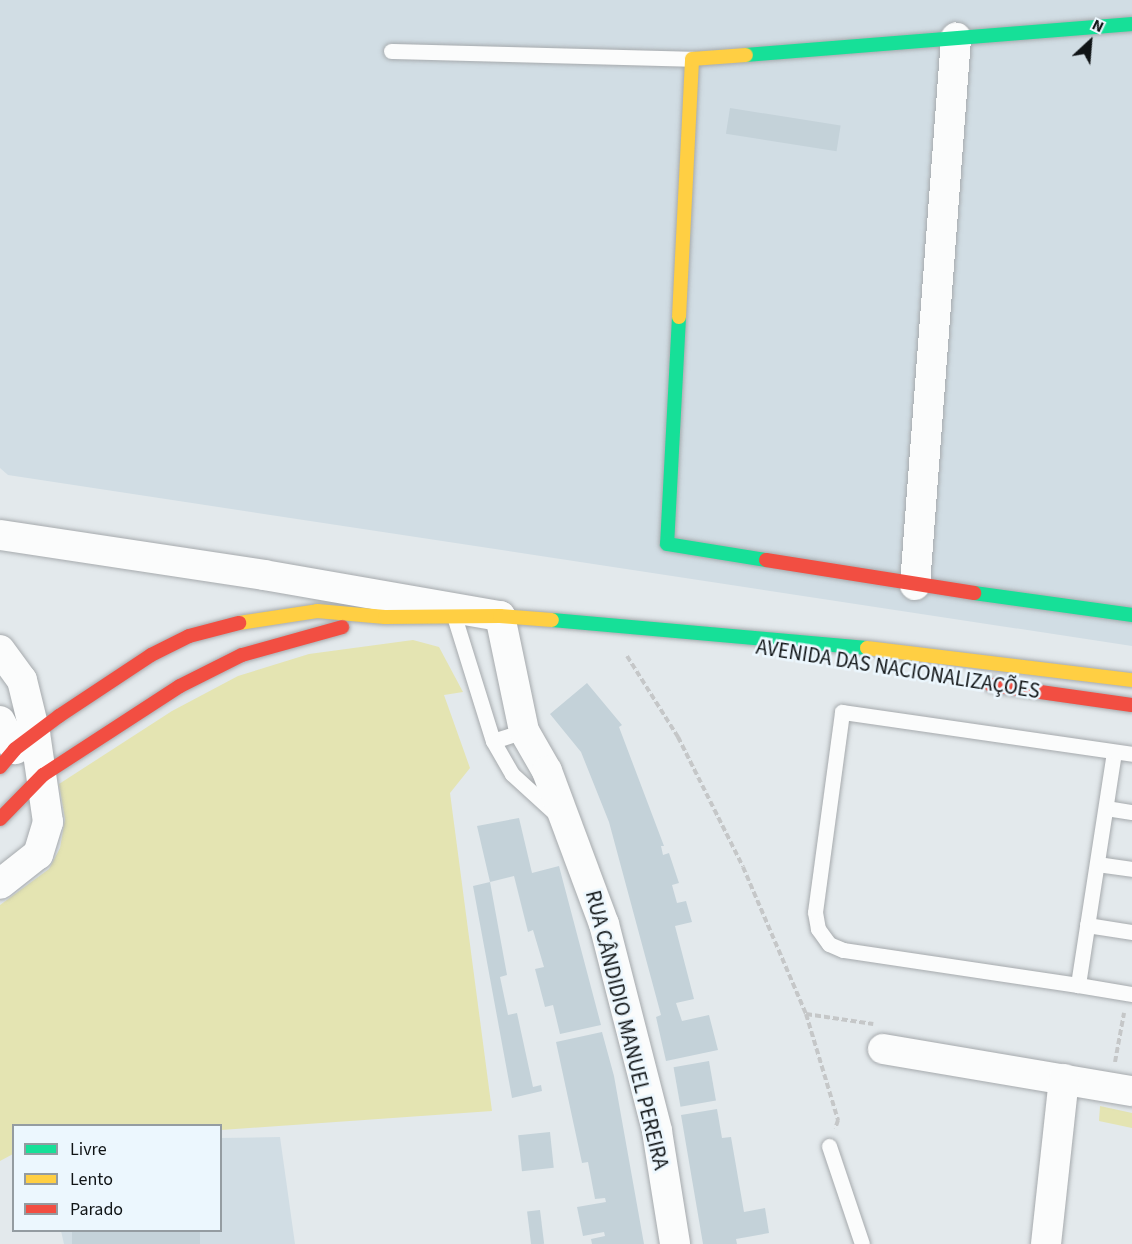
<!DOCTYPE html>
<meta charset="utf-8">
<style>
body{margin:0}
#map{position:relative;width:1132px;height:1244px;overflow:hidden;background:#e3e9ec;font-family:"Source Sans 3",sans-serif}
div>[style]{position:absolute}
.built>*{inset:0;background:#d1dde4}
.green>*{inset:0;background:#e4e4b2}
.building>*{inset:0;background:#c4d2d9;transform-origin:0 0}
.path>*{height:4px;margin-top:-2px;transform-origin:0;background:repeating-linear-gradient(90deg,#c5c7c8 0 6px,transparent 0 9px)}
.roads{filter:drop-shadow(0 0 2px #a6aaad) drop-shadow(0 0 2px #a6aaad)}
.lane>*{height:15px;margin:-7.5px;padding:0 7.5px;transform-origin:7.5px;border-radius:7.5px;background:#fbfcfc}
.street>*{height:30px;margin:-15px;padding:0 15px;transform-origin:15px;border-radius:15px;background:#fbfcfc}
.fast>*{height:14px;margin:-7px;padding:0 7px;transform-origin:7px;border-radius:7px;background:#16e098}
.slow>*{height:14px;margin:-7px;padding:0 7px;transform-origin:7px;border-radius:7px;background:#ffcf43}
.jam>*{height:14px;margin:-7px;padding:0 7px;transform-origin:7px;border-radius:7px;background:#f24e42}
span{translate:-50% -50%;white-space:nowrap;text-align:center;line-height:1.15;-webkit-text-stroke:5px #ecf7fe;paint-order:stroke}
.street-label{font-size:21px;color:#101416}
.legend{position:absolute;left:12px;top:1124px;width:210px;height:108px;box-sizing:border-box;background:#ecf7fe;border:2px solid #949ca1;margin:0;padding:8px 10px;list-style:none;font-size:18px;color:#101416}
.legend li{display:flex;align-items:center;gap:12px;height:30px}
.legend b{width:30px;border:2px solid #949ca1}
.north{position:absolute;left:1060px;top:12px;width:60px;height:60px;-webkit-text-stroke:4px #ecf7fe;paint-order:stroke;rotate:26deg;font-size:16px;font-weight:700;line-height:24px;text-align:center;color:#101416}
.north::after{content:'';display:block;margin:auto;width:21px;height:27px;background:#101416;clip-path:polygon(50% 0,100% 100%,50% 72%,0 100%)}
</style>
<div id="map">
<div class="built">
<div style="clip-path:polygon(0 0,1132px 0,1132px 646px,8px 475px,0 468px)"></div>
<div style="clip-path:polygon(280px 1137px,295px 1244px,64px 1244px,61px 1231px,220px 1230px,221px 1138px)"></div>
</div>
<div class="green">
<div style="clip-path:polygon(413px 640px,439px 647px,463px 692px,444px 695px,470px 768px,450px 793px,492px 1111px,221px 1130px,220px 1126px,14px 1126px,13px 1154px,0 1161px,0 905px,49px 869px,60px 848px,65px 819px,59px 784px,172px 711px,238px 676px,309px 654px)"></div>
<div style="clip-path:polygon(1100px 1106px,1132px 1113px,1132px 1128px,1099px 1121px)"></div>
</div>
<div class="building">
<div style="left:730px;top:108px;width:112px;height:26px;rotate:9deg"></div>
<div style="clip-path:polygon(587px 683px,622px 725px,619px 727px,664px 846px,661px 846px,663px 855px,669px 853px,679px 883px,672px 885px,677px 903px,686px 901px,692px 922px,675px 926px,694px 999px,676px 1003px,682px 1021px,709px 1015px,718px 1050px,666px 1061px,656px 1017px,661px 1015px,609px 822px,581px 752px,550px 714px)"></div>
<div style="clip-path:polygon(519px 818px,532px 873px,559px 866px,601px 1025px,560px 1034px,553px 1005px,545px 1007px,535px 969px,544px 967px,533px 930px,528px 932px,514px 876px,490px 882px,477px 826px)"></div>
<div style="clip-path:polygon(490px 882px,507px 975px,500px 977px,508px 1015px,517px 1013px,533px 1087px,541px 1085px,542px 1091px,512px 1098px,473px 886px)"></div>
<div style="clip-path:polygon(602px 1032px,614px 1076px,644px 1244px,592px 1244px,591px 1239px,605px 1236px,604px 1232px,583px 1236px,577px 1207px,606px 1202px,605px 1198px,595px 1199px,588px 1162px,582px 1163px,556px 1042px)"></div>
<div style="left:709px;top:1061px;width:40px;height:36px;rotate:80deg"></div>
<div style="clip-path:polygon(717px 1109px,722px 1138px,731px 1137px,744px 1212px,765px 1208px,769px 1233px,736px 1239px,737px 1244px,703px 1244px,681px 1115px)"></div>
<div style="left:550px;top:1132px;width:36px;height:32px;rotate:84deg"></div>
<div style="left:540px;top:1210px;width:34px;height:13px;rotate:83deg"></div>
<div style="left:72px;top:1230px;width:128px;height:14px"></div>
</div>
<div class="path">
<div style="left:627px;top:656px;width:96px;rotate:57.8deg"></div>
<div style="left:678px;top:737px;width:145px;rotate:63.4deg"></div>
<div style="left:743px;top:867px;width:160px;rotate:66.8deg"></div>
<div style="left:806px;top:1014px;width:111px;rotate:73.2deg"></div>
<div style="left:838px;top:1120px;width:9px;rotate:108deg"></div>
<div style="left:806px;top:1014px;width:68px;rotate:8.5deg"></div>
<div style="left:1115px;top:1062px;width:50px;rotate:-79.6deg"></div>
</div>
<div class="roads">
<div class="lane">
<div style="left:391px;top:51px;width:301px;rotate:1.5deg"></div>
<div style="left:454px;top:616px;width:131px;rotate:72.7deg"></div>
<div style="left:493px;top:741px;width:38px;rotate:60deg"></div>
<div style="left:512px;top:774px;width:62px;rotate:42.4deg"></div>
<div style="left:493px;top:741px;width:33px;rotate:-18deg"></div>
<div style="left:1114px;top:752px;width:236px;rotate:98.8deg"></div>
<div style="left:1078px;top:985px;width:55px;rotate:9.5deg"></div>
<div style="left:1106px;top:808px;width:26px;rotate:9deg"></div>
<div style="left:1097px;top:864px;width:35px;rotate:8deg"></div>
<div style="left:1087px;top:925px;width:46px;rotate:8.8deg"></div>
<div style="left:1078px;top:985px;width:238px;rotate:-171.5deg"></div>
<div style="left:843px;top:950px;width:15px;rotate:-157deg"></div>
<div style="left:829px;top:944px;width:19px;rotate:-126deg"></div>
<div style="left:818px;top:929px;width:17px;rotate:-100deg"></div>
<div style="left:815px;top:912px;width:202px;rotate:-82.3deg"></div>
<div style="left:842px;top:712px;width:293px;rotate:8.2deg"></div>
<div style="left:829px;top:1146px;width:103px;rotate:71.4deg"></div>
</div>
<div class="street">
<div style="left:0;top:535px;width:267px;rotate:8.6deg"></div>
<div style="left:264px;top:575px;width:240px;rotate:9.9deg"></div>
<div style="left:500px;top:616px;width:117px;rotate:78.2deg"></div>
<div style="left:524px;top:731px;width:46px;rotate:60.1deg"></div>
<div style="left:547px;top:771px;width:163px;rotate:69.6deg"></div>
<div style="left:604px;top:924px;width:214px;rotate:75.6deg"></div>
<div style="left:657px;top:1131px;width:114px;rotate:80.9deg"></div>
<div style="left:915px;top:585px;width:549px;rotate:-85.71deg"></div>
<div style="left:0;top:650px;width:37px;rotate:54deg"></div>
<div style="left:22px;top:680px;width:55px;rotate:76.2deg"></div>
<div style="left:35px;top:733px;width:90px;rotate:81.7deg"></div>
<div style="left:48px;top:822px;width:34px;rotate:107deg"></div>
<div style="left:38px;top:854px;width:48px;rotate:141.7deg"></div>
<div style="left:0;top:721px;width:32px;rotate:62deg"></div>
<div style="left:883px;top:1049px;width:253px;rotate:9.6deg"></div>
<div style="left:1046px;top:1244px;width:166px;rotate:-83.8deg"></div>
</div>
<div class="fast">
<div style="left:746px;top:55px;width:387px;rotate:-4.6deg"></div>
<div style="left:679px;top:317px;width:227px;rotate:93deg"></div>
<div style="left:667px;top:544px;width:100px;rotate:9.2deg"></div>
<div style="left:974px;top:593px;width:160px;rotate:7.9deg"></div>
<div style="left:552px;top:620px;width:316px;rotate:5.1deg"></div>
</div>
<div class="slow">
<div style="left:679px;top:317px;width:258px;rotate:-87.1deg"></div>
<div style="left:692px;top:59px;width:54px;rotate:-4.2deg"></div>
<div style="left:239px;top:623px;width:79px;rotate:-8.7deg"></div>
<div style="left:317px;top:611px;width:68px;rotate:5deg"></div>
<div style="left:385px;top:617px;width:115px;rotate:-0.5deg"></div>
<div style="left:500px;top:616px;width:52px;rotate:4.4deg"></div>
<div style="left:867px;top:648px;width:267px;rotate:6.9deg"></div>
</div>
<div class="jam">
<div style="left:766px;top:560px;width:211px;rotate:9deg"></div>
<div style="left:991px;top:685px;width:142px;rotate:8.1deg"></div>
<div style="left:0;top:767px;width:23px;rotate:-50deg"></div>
<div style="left:15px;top:749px;width:55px;rotate:-36.9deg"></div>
<div style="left:59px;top:716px;width:110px;rotate:-33.5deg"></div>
<div style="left:151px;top:655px;width:42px;rotate:-26.6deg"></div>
<div style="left:189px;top:636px;width:52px;rotate:-14.6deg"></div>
<div style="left:0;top:819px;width:62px;rotate:-45.7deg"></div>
<div style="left:43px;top:775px;width:163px;rotate:-33deg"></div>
<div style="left:180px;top:686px;width:69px;rotate:-26.6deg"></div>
<div style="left:242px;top:655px;width:104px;rotate:-15.6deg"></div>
</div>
</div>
<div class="street-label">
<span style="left:898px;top:669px;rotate:9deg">AVENIDA DAS NACIONALIZAÇÕES</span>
<span style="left:627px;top:1030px;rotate:76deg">RUA CÂNDIDIO MANUEL PEREIRA</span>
</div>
<ul class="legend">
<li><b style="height:8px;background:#16e098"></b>Livre</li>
<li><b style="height:8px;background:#ffcf43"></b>Lento</li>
<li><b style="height:8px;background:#f24e42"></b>Parado</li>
</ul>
<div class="north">N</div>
</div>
